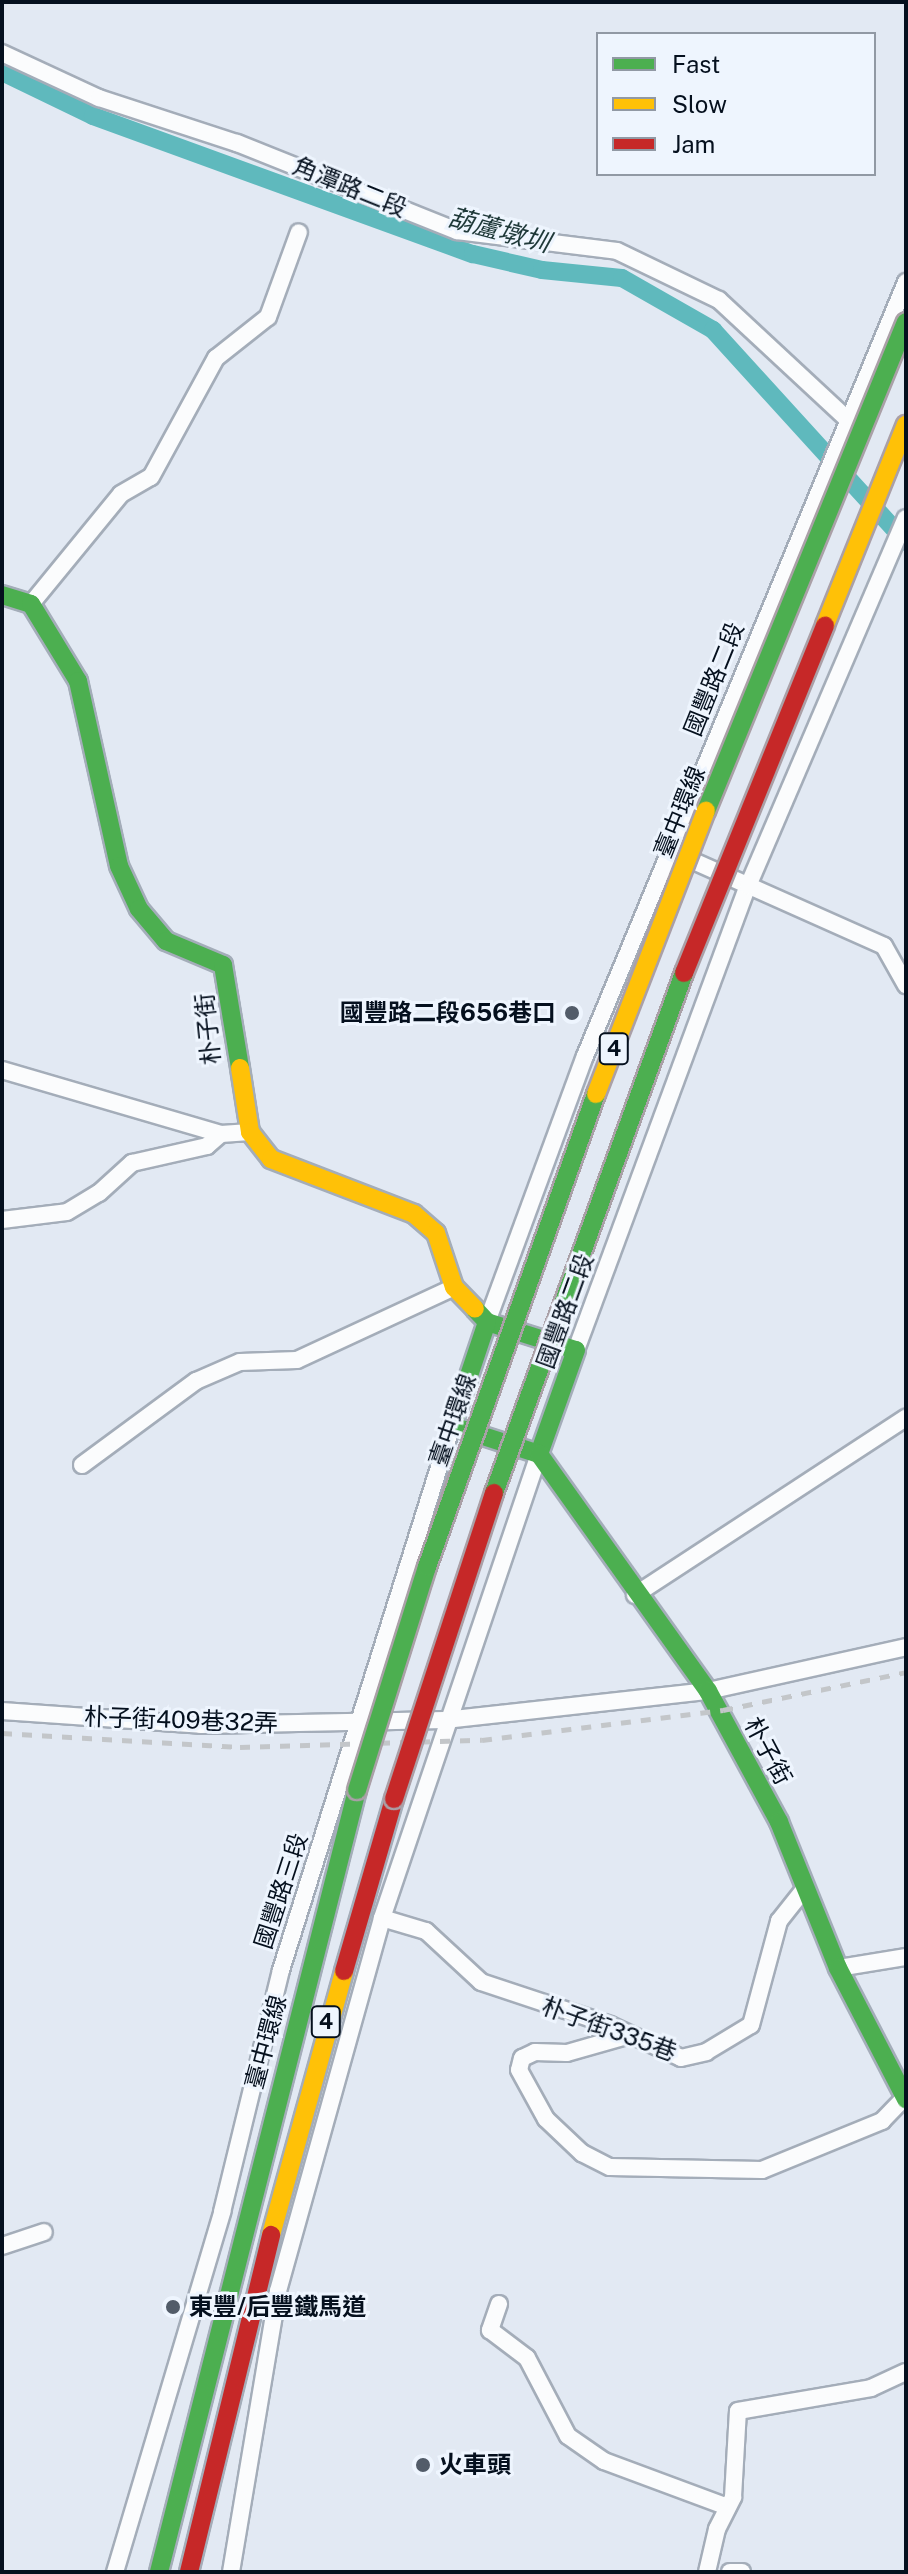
<!DOCTYPE html>
<html>
<head>
<meta charset="utf-8">
<style>
  body { margin:0 }
  #map { position:relative; width:908px; height:2574px; overflow:hidden; background:#e2e9f3; font-family:"Public Sans","Noto Sans TC",sans-serif }
  div>[style] { position:absolute }
  .canal>* { height:18px; margin:-9px; padding:0 9px; transform-origin:9px; border-radius:9px; background:#5fb9bd }
  .roads { filter:drop-shadow(2px 0 #a4adb9) drop-shadow(-2px 0 #a4adb9) drop-shadow(0 2px #a4adb9) drop-shadow(0 -2px #a4adb9) }
  .street>* { height:16px; margin:-8px; padding:0 8px; transform-origin:8px; border-radius:8px; background:#fbfcfd }
  .fast>* { height:18px; margin:-9px; padding:0 9px; transform-origin:9px; border-radius:9px; background:#4caf50 }
  .slow>* { height:18px; margin:-9px; padding:0 9px; transform-origin:9px; border-radius:9px; background:#ffc107 }
  .jam>* { height:18px; margin:-9px; padding:0 9px; transform-origin:9px; border-radius:9px; background:#c62828 }
  .rail>* { height:5px; margin-top:-2.5px; transform-origin:0; background:repeating-linear-gradient(90deg,#c3c6c9 0 10px,transparent 0 20px) }
  .bridges { filter:drop-shadow(2px 0 #aaa0a7) drop-shadow(-2px 0 #aaa0a7) drop-shadow(0 2px #aaa0a7) drop-shadow(0 -2px #aaa0a7) }
  .fast-bridge>* { height:18px; margin:-9px; padding:0 9px; transform-origin:9px; border-radius:9px; background:#4caf50 }
  .slow-bridge>* { height:18px; margin:-9px; padding:0 9px; transform-origin:9px; border-radius:9px; background:#ffc107 }
  .jam-bridge>* { height:18px; margin:-9px; padding:0 9px; transform-origin:9px; border-radius:9px; background:#c62828 }
  .dots>* { width:22px; height:22px; translate:-50% -50%; box-sizing:border-box; border:4px solid #eef5fe; border-radius:50% }
  span { translate:-50% -50%; white-space:nowrap; text-align:center; line-height:1.15; -webkit-text-stroke:6px #eef5fe; paint-order:stroke }
  .shield-label span { padding:2px 6px; background:#eef5fe; border:2px solid; border-radius:6px; -webkit-text-stroke-width:0 }
  .shield-label { font-size:22px; color:#05101e; font-weight:700 }
  .street-label { font-size:24px; color:#05101e }
  .poi-label { font-size:24px; color:#05101e; font-weight:700 }
  .right { translate:-100% -50%; text-align:right }
  .left { translate:0 -50%; text-align:left }
  .water-label { font-size:26px; color:#1f3939; font-style:italic }
  .frame { position:absolute; inset:0; border:4px solid #05101e; pointer-events:none }
  .legend { position:absolute; left:596px; top:32px; width:280px; height:144px; box-sizing:border-box; background:#eef5fe; border:2px solid #9199a4; margin:0; padding:10px 14px; list-style:none; font-size:24px; color:#05101e }
  .legend li { display:flex; align-items:center; gap:16px; height:40px }
  .legend b { width:40px; border:2px solid #9199a4 }
</style>
</head>
<body>
<div id="map">
  <div class="canal">
    <i style="left:2px;top:72px;width:101px;rotate:25.8deg"></i>
    <i style="left:93px;top:116px;width:404px;rotate:20deg"></i>
    <i style="left:473px;top:254px;width:71px;rotate:13.1deg"></i>
    <i style="left:542px;top:270px;width:80px;rotate:5.7deg"></i>
    <i style="left:622px;top:278px;width:105px;rotate:29.7deg"></i>
    <i style="left:713px;top:330px;width:287px;rotate:47.7deg"></i>
  </div>
  <div class="roads">
    <div class="street">
      <i style="left:2px;top:53px;width:107px;rotate:24.9deg"></i>
      <i style="left:99px;top:98px;width:145px;rotate:18.1deg"></i>
      <i style="left:237px;top:143px;width:237px;rotate:21.8deg"></i>
      <i style="left:457px;top:231px;width:161px;rotate:7.1deg"></i>
      <i style="left:617px;top:251px;width:113px;rotate:25.7deg"></i>
      <i style="left:719px;top:300px;width:175px;rotate:42.9deg"></i>
      <i style="left:31px;top:604px;width:142px;rotate:-50.7deg"></i>
      <i style="left:121px;top:494px;width:34px;rotate:-30deg"></i>
      <i style="left:151px;top:477px;width:136px;rotate:-61.4deg"></i>
      <i style="left:216px;top:358px;width:66px;rotate:-38.3deg"></i>
      <i style="left:268px;top:317px;width:90px;rotate:-70deg"></i>
      <i style="left:682px;top:856px;width:221px;rotate:24deg"></i>
      <i style="left:884px;top:946px;width:45px;rotate:60.6deg"></i>
      <i style="left:2px;top:1070px;width:228px;rotate:16.3deg"></i>
      <i style="left:221px;top:1134px;width:29px;rotate:-4deg"></i>
      <i style="left:2px;top:1220px;width:65px;rotate:-7deg"></i>
      <i style="left:67px;top:1212px;width:37px;rotate:-31deg"></i>
      <i style="left:99px;top:1193px;width:45px;rotate:-42.3deg"></i>
      <i style="left:132px;top:1163px;width:77px;rotate:-12.8deg"></i>
      <i style="left:207px;top:1146px;width:18px;rotate:-41deg"></i>
      <i style="left:487px;top:1322px;width:283px;rotate:-69.8deg"></i>
      <i style="left:585px;top:1056px;width:838px;rotate:-67.47deg"></i>
      <i style="left:576px;top:1350px;width:495px;rotate:-69.7deg"></i>
      <i style="left:748px;top:886px;width:400px;rotate:-66.8deg"></i>
      <i style="left:82px;top:1465px;width:142px;rotate:-36.4deg"></i>
      <i style="left:196px;top:1381px;width:48px;rotate:-23.4deg"></i>
      <i style="left:240px;top:1362px;width:57px;rotate:-2deg"></i>
      <i style="left:297px;top:1360px;width:173px;rotate:-24.9deg"></i>
      <i style="left:635px;top:1595px;width:324px;rotate:-33.2deg"></i>
      <i style="left:2px;top:1711px;width:199px;rotate:4deg"></i>
      <i style="left:201px;top:1725px;width:244px;rotate:-1.2deg"></i>
      <i style="left:445px;top:1720px;width:265px;rotate:-6.3deg"></i>
      <i style="left:708px;top:1691px;width:203px;rotate:-12.5deg"></i>
      <i style="left:382px;top:1918px;width:46px;rotate:16.5deg"></i>
      <i style="left:426px;top:1931px;width:75px;rotate:42.8deg"></i>
      <i style="left:481px;top:1982px;width:136px;rotate:18.4deg"></i>
      <i style="left:610px;top:2025px;width:78px;rotate:24.9deg"></i>
      <i style="left:681px;top:2058px;width:26px;rotate:-13deg"></i>
      <i style="left:706px;top:2052px;width:52px;rotate:-31deg"></i>
      <i style="left:751px;top:2025px;width:108px;rotate:-74.9deg"></i>
      <i style="left:779px;top:1921px;width:43px;rotate:-51.5deg"></i>
      <i style="left:838px;top:1968px;width:69px;rotate:-9.2deg"></i>
      <i style="left:630px;top:2035px;width:66px;rotate:164.1deg"></i>
      <i style="left:567px;top:2053px;width:32px;rotate:-178deg"></i>
      <i style="left:535px;top:2052px;width:14px;rotate:155deg"></i>
      <i style="left:522px;top:2058px;width:12px;rotate:104deg"></i>
      <i style="left:519px;top:2070px;width:56px;rotate:61.1deg"></i>
      <i style="left:546px;top:2119px;width:50px;rotate:43.4deg"></i>
      <i style="left:582px;top:2153px;width:31px;rotate:27deg"></i>
      <i style="left:610px;top:2167px;width:152px;rotate:1.1deg"></i>
      <i style="left:762px;top:2170px;width:130px;rotate:-22.2deg"></i>
      <i style="left:882px;top:2121px;width:33px;rotate:-46deg"></i>
      <i style="left:2px;top:2246px;width:44px;rotate:-18.4deg"></i>
      <i style="left:499px;top:2304px;width:28px;rotate:109deg"></i>
      <i style="left:490px;top:2330px;width:46px;rotate:37.1deg"></i>
      <i style="left:527px;top:2358px;width:88px;rotate:62.3deg"></i>
      <i style="left:568px;top:2436px;width:44px;rotate:34.8deg"></i>
      <i style="left:604px;top:2461px;width:132px;rotate:20.4deg"></i>
      <i style="left:115px;top:2572px;width:376px;rotate:-73.4deg"></i>
      <i style="left:222px;top:2212px;width:249px;rotate:-76.3deg"></i>
      <i style="left:281px;top:1970px;width:570px;rotate:-72.55deg"></i>
      <i style="left:231px;top:2572px;width:285px;rotate:-80.5deg"></i>
      <i style="left:278px;top:2291px;width:387px;rotate:-74.4deg"></i>
      <i style="left:382px;top:1918px;width:490px;rotate:-71.3deg"></i>
      <i style="left:707px;top:2572px;width:44px;rotate:-76.9deg"></i>
      <i style="left:717px;top:2529px;width:36px;rotate:-63deg"></i>
      <i style="left:733px;top:2497px;width:86px;rotate:-86.7deg"></i>
      <i style="left:738px;top:2411px;width:135px;rotate:-9.8deg"></i>
      <i style="left:871px;top:2388px;width:38px;rotate:-25deg"></i>
      <i style="left:730px;top:2572px;width:12px"></i>
    </div>
    <div class="fast">
      <i style="left:2px;top:595px;width:30px;rotate:17deg"></i>
      <i style="left:31px;top:604px;width:90px;rotate:58.6deg"></i>
      <i style="left:78px;top:681px;width:189px;rotate:77.5deg"></i>
      <i style="left:119px;top:866px;width:47px;rotate:65.1deg"></i>
      <i style="left:139px;top:909px;width:42px;rotate:49.8deg"></i>
      <i style="left:166px;top:941px;width:62px;rotate:22.8deg"></i>
      <i style="left:223px;top:965px;width:104px;rotate:80.6deg"></i>
      <i style="left:475px;top:1309px;width:18px;rotate:47deg"></i>
      <i style="left:487px;top:1322px;width:93px;rotate:17.5deg"></i>
      <i style="left:576px;top:1350px;width:110px;rotate:109.6deg"></i>
      <i style="left:487px;top:1322px;width:110px;rotate:108.6deg"></i>
      <i style="left:452px;top:1426px;width:91px;rotate:17.8deg"></i>
      <i style="left:539px;top:1454px;width:291px;rotate:54.5deg"></i>
      <i style="left:708px;top:1691px;width:149px;rotate:61.5deg"></i>
      <i style="left:779px;top:1822px;width:157px;rotate:68deg"></i>
      <i style="left:838px;top:1968px;width:148px;rotate:62.6deg"></i>
      <i style="left:159px;top:2572px;width:807px;rotate:-75.79deg"></i>
    </div>
    <div class="slow">
      <i style="left:240px;top:1068px;width:65px;rotate:81.1deg"></i>
      <i style="left:250px;top:1132px;width:34px;rotate:52deg"></i>
      <i style="left:271px;top:1159px;width:153px;rotate:21deg"></i>
      <i style="left:414px;top:1214px;width:29px;rotate:41deg"></i>
      <i style="left:436px;top:1233px;width:57px;rotate:71.6deg"></i>
      <i style="left:454px;top:1287px;width:30px;rotate:46deg"></i>
      <i style="left:271px;top:2235px;width:274px;rotate:-74.5deg"></i>
    </div>
    <div class="jam">
      <i style="left:344px;top:1971px;width:179px;rotate:-73.8deg"></i>
      <i style="left:189px;top:2572px;width:347px;rotate:-76.3deg"></i>
    </div>
  </div>
  <div class="rail">
    <i style="left:2px;top:1733px;width:238px;rotate:3.4deg"></i>
    <i style="left:240px;top:1747px;width:242px;rotate:-1.7deg"></i>
    <i style="left:482px;top:1740px;width:243px;rotate:-7.1deg"></i>
    <i style="left:723px;top:1710px;width:187px;rotate:-11.7deg"></i>
  </div>
  <div class="bridges">
    <div class="fast-bridge">
      <i style="left:706px;top:811px;width:528px;rotate:-67.76deg"></i>
      <i style="left:494px;top:1493px;width:554px;rotate:-69.93deg"></i>
      <i style="left:357px;top:1790px;width:234px;rotate:-72.6deg"></i>
      <i style="left:427px;top:1567px;width:502px;rotate:-70.34deg"></i>
    </div>
    <div class="slow-bridge">
      <i style="left:825px;top:625px;width:216px;rotate:-68deg"></i>
      <i style="left:596px;top:1094px;width:304px;rotate:-68.8deg"></i>
    </div>
    <div class="jam-bridge">
      <i style="left:684px;top:973px;width:375px;rotate:-67.9deg"></i>
      <i style="left:394px;top:1799px;width:322px;rotate:-71.9deg"></i>
    </div>
  </div>
  <div class="dots">
    <i style="left:572px;top:1013px;background:#525c69"></i>
    <i style="left:173px;top:2307px;background:#525c69"></i>
    <i style="left:423px;top:2465px;background:#525c69"></i>
  </div>
  <div class="shield-label">
    <span style="left:614px;top:1049px">4</span>
    <span style="left:326px;top:2022px">4</span>
  </div>
  <div class="street-label">
    <span style="left:350px;top:187px;rotate:22deg">角潭路二段</span>
    <span style="left:714px;top:679px;rotate:-68deg">國豐路二段</span>
    <span style="left:680px;top:812px;rotate:-68deg">臺中環線</span>
    <span style="left:208px;top:1029px;rotate:-96deg">朴子街</span>
    <span style="left:565px;top:1311px;rotate:-70deg">國豐路二段</span>
    <span style="left:453px;top:1420px;rotate:-71deg">臺中環線</span>
    <span style="left:181px;top:1720px;rotate:2deg">朴子街409巷32弄</span>
    <span style="left:768px;top:1751px;rotate:62deg">朴子街</span>
    <span style="left:281px;top:1891px;rotate:-72deg">國豐路三段</span>
    <span style="left:609px;top:2029px;rotate:20deg">朴子街335巷</span>
    <span style="left:266px;top:2042px;rotate:-75deg">臺中環線</span>
  </div>
  <div class="poi-label">
    <span class="right" style="left:556px;top:1013px">國豐路二段656巷口</span>
    <span class="left" style="left:189px;top:2307px">東豐/后豐鐵馬道</span>
    <span class="left" style="left:439px;top:2465px">火車頭</span>
  </div>
  <div class="water-label">
    <span style="left:499px;top:230px;rotate:15deg">葫蘆墩圳</span>
  </div>
  <div class="frame"></div>
  <ul class="legend">
  <li><b style="height:10px;background:#4caf50"></b>Fast</li>
  <li><b style="height:10px;background:#ffc107"></b>Slow</li>
  <li><b style="height:10px;background:#c62828"></b>Jam</li>
  </ul>
</div>
</body>
</html>
